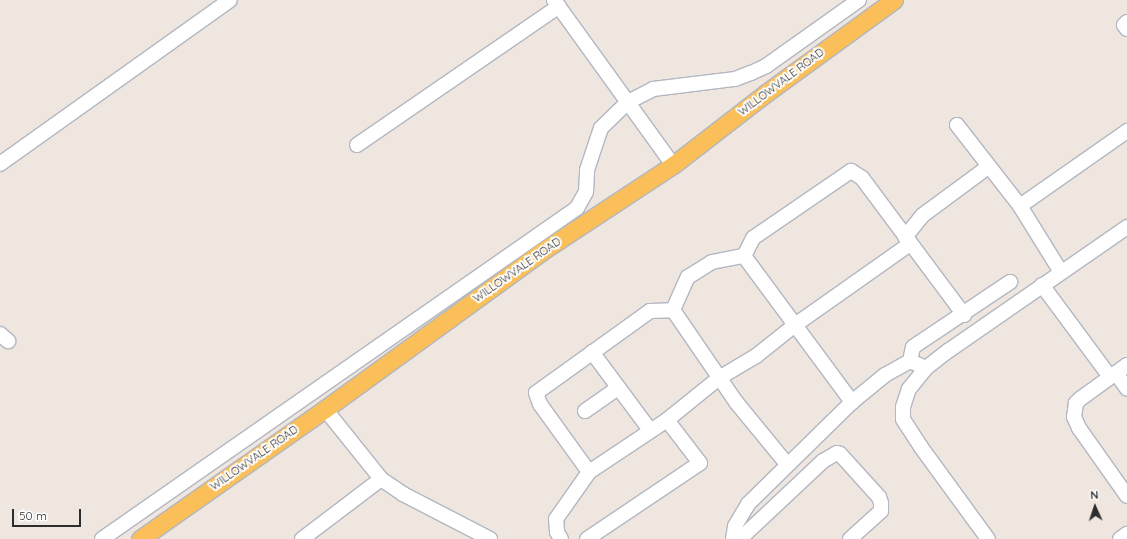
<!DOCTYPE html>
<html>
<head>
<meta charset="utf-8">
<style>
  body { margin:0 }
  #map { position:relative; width:1127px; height:539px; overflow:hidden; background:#efe6df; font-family:Quicksand,sans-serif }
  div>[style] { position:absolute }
  .roads { filter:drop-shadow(1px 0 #b3b7c1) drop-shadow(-1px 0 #b3b7c1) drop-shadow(0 1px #b3b7c1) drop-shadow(0 -1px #b3b7c1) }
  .minor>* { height:14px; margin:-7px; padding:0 7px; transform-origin:7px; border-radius:7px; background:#fff }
  .major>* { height:17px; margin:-8.5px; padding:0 8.5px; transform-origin:8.5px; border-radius:8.5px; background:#fabf59 }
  span { translate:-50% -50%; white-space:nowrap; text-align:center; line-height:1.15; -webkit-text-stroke:4px #fff; paint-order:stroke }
  .street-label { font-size:11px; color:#2d2d2d }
  .north { position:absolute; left:1075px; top:487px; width:40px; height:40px; -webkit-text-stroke:3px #fff; paint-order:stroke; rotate:357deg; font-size:11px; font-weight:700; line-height:16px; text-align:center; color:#2d2d2d }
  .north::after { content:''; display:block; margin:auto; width:14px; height:18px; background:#2d2d2d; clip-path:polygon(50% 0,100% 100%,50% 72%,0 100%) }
  .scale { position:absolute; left:12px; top:509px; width:69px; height:18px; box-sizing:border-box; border:2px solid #2d2d2d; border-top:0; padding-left:5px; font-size:12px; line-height:14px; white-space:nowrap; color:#2d2d2d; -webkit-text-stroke:3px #fff; paint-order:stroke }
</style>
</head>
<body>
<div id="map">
  <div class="roads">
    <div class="minor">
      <i style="left:554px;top:0;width:203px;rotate:54.2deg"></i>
      <i style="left:1127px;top:22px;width:4px;rotate:135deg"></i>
      <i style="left:1124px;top:25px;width:5px;rotate:53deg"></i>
      <i style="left:957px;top:125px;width:103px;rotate:52.1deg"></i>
      <i style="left:1020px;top:206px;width:78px;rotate:58.2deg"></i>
      <i style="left:357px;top:145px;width:245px;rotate:-34.5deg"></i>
      <i style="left:0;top:164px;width:282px;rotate:-35.5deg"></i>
      <i style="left:1020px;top:206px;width:131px;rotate:-35deg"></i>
      <i style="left:905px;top:237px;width:28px;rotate:-51deg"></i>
      <i style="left:923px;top:215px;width:81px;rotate:-36.4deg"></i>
      <i style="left:744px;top:256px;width:182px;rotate:53.5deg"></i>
      <i style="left:1042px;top:285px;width:114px;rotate:53.5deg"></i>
      <i style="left:673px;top:310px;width:36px;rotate:-66deg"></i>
      <i style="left:688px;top:277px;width:28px;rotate:-32deg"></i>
      <i style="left:712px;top:262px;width:33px;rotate:-11deg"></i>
      <i style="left:744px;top:256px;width:20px;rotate:-63deg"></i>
      <i style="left:753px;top:238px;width:119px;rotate:-34.4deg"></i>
      <i style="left:851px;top:171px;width:13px;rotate:32deg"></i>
      <i style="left:862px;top:178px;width:171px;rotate:53.3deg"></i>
      <i style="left:0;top:334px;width:11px;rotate:41deg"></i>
      <i style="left:592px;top:352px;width:97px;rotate:53.4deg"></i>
      <i style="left:910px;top:361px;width:14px;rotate:-78deg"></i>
      <i style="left:913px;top:347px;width:117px;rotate:-33.8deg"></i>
      <i style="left:1127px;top:365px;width:58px;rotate:144.1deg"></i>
      <i style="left:1080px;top:399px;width:6px;rotate:135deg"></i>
      <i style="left:1076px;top:403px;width:14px;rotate:98deg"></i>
      <i style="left:1074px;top:417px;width:12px;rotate:66deg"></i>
      <i style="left:1079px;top:428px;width:83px;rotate:54.8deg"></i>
      <i style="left:1116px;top:373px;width:19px;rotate:55deg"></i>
      <i style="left:325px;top:409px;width:90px;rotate:51.3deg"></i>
      <i style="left:381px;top:479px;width:27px;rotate:34deg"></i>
      <i style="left:403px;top:494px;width:98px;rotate:27.3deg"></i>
      <i style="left:585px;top:411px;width:40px;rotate:-34.9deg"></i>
      <i style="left:589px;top:472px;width:84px;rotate:-125.8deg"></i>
      <i style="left:540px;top:404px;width:12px;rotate:-110deg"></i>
      <i style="left:536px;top:393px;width:140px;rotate:-35.7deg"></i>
      <i style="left:650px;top:311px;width:23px;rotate:-2deg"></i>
      <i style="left:673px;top:310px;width:112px;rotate:55.6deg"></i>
      <i style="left:736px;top:402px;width:80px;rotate:50.6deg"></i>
      <i style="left:102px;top:539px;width:579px;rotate:-34.87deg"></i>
      <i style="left:577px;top:208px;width:18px;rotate:-61deg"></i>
      <i style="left:586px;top:192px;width:22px;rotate:-87deg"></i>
      <i style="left:587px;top:170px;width:44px;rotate:-71.6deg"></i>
      <i style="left:601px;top:128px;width:37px;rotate:-44deg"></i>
      <i style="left:628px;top:102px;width:28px;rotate:-27deg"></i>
      <i style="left:653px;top:89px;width:83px;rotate:-7deg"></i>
      <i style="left:735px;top:79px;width:17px;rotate:-21deg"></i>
      <i style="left:751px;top:73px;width:17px;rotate:-25deg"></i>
      <i style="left:766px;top:66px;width:114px;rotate:-35.4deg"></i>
      <i style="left:302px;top:539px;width:99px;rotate:-37.2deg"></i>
      <i style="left:561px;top:539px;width:8px;rotate:-120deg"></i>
      <i style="left:557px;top:532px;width:13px;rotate:-94deg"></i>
      <i style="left:556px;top:519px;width:57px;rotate:-54.9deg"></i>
      <i style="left:589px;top:472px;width:94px;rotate:-33.7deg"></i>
      <i style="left:667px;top:420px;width:67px;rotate:-38.9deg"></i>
      <i style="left:719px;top:378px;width:43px;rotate:-30.7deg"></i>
      <i style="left:756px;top:356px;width:50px;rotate:-38.5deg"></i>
      <i style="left:795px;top:325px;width:141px;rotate:-35.2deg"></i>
      <i style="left:587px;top:539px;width:136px;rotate:-33.9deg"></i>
      <i style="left:700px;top:463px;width:54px;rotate:-127.5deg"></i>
      <i style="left:733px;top:539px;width:13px;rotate:-81deg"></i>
      <i style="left:735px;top:526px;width:26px;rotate:-59deg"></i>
      <i style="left:748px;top:504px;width:146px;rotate:-44.4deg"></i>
      <i style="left:852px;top:402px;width:43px;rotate:-39.3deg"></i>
      <i style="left:885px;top:375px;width:29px;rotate:-29deg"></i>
      <i style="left:910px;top:361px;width:17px;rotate:24deg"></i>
      <i style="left:740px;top:539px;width:114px;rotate:-43.2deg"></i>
      <i style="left:823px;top:461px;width:16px;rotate:-30deg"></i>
      <i style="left:837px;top:453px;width:3px;rotate:18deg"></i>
      <i style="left:840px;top:454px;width:58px;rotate:47.8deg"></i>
      <i style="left:879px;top:497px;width:6px;rotate:72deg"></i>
      <i style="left:881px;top:503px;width:8px;rotate:90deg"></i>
      <i style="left:881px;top:511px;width:42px;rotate:137.9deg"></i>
      <i style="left:988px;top:539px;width:114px;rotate:-126.1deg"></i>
      <i style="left:921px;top:447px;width:33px;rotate:-123deg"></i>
      <i style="left:903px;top:419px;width:12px;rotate:-90deg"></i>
      <i style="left:903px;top:407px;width:19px;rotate:-72deg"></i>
      <i style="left:909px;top:389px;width:27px;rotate:-51deg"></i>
      <i style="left:926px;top:368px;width:28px;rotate:-38deg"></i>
      <i style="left:948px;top:351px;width:218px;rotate:-34.7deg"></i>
      <i style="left:1120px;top:539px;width:9px;rotate:-36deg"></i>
    </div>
    <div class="major">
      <i style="left:140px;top:539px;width:226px;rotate:-35.1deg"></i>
      <i style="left:325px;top:409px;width:267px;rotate:-36deg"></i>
      <i style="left:541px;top:252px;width:158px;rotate:-33.4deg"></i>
      <i style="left:673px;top:165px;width:118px;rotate:-37.7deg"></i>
      <i style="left:766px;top:93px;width:158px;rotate:-36deg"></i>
    </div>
  </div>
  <div class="street-label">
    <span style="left:781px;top:82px;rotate:-37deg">WILLOWVALE ROAD</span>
    <span style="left:517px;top:270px;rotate:-35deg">WILLOWVALE ROAD</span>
    <span style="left:254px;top:458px;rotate:-35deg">WILLOWVALE ROAD</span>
  </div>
  <div class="north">N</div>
  <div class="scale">50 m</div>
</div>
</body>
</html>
